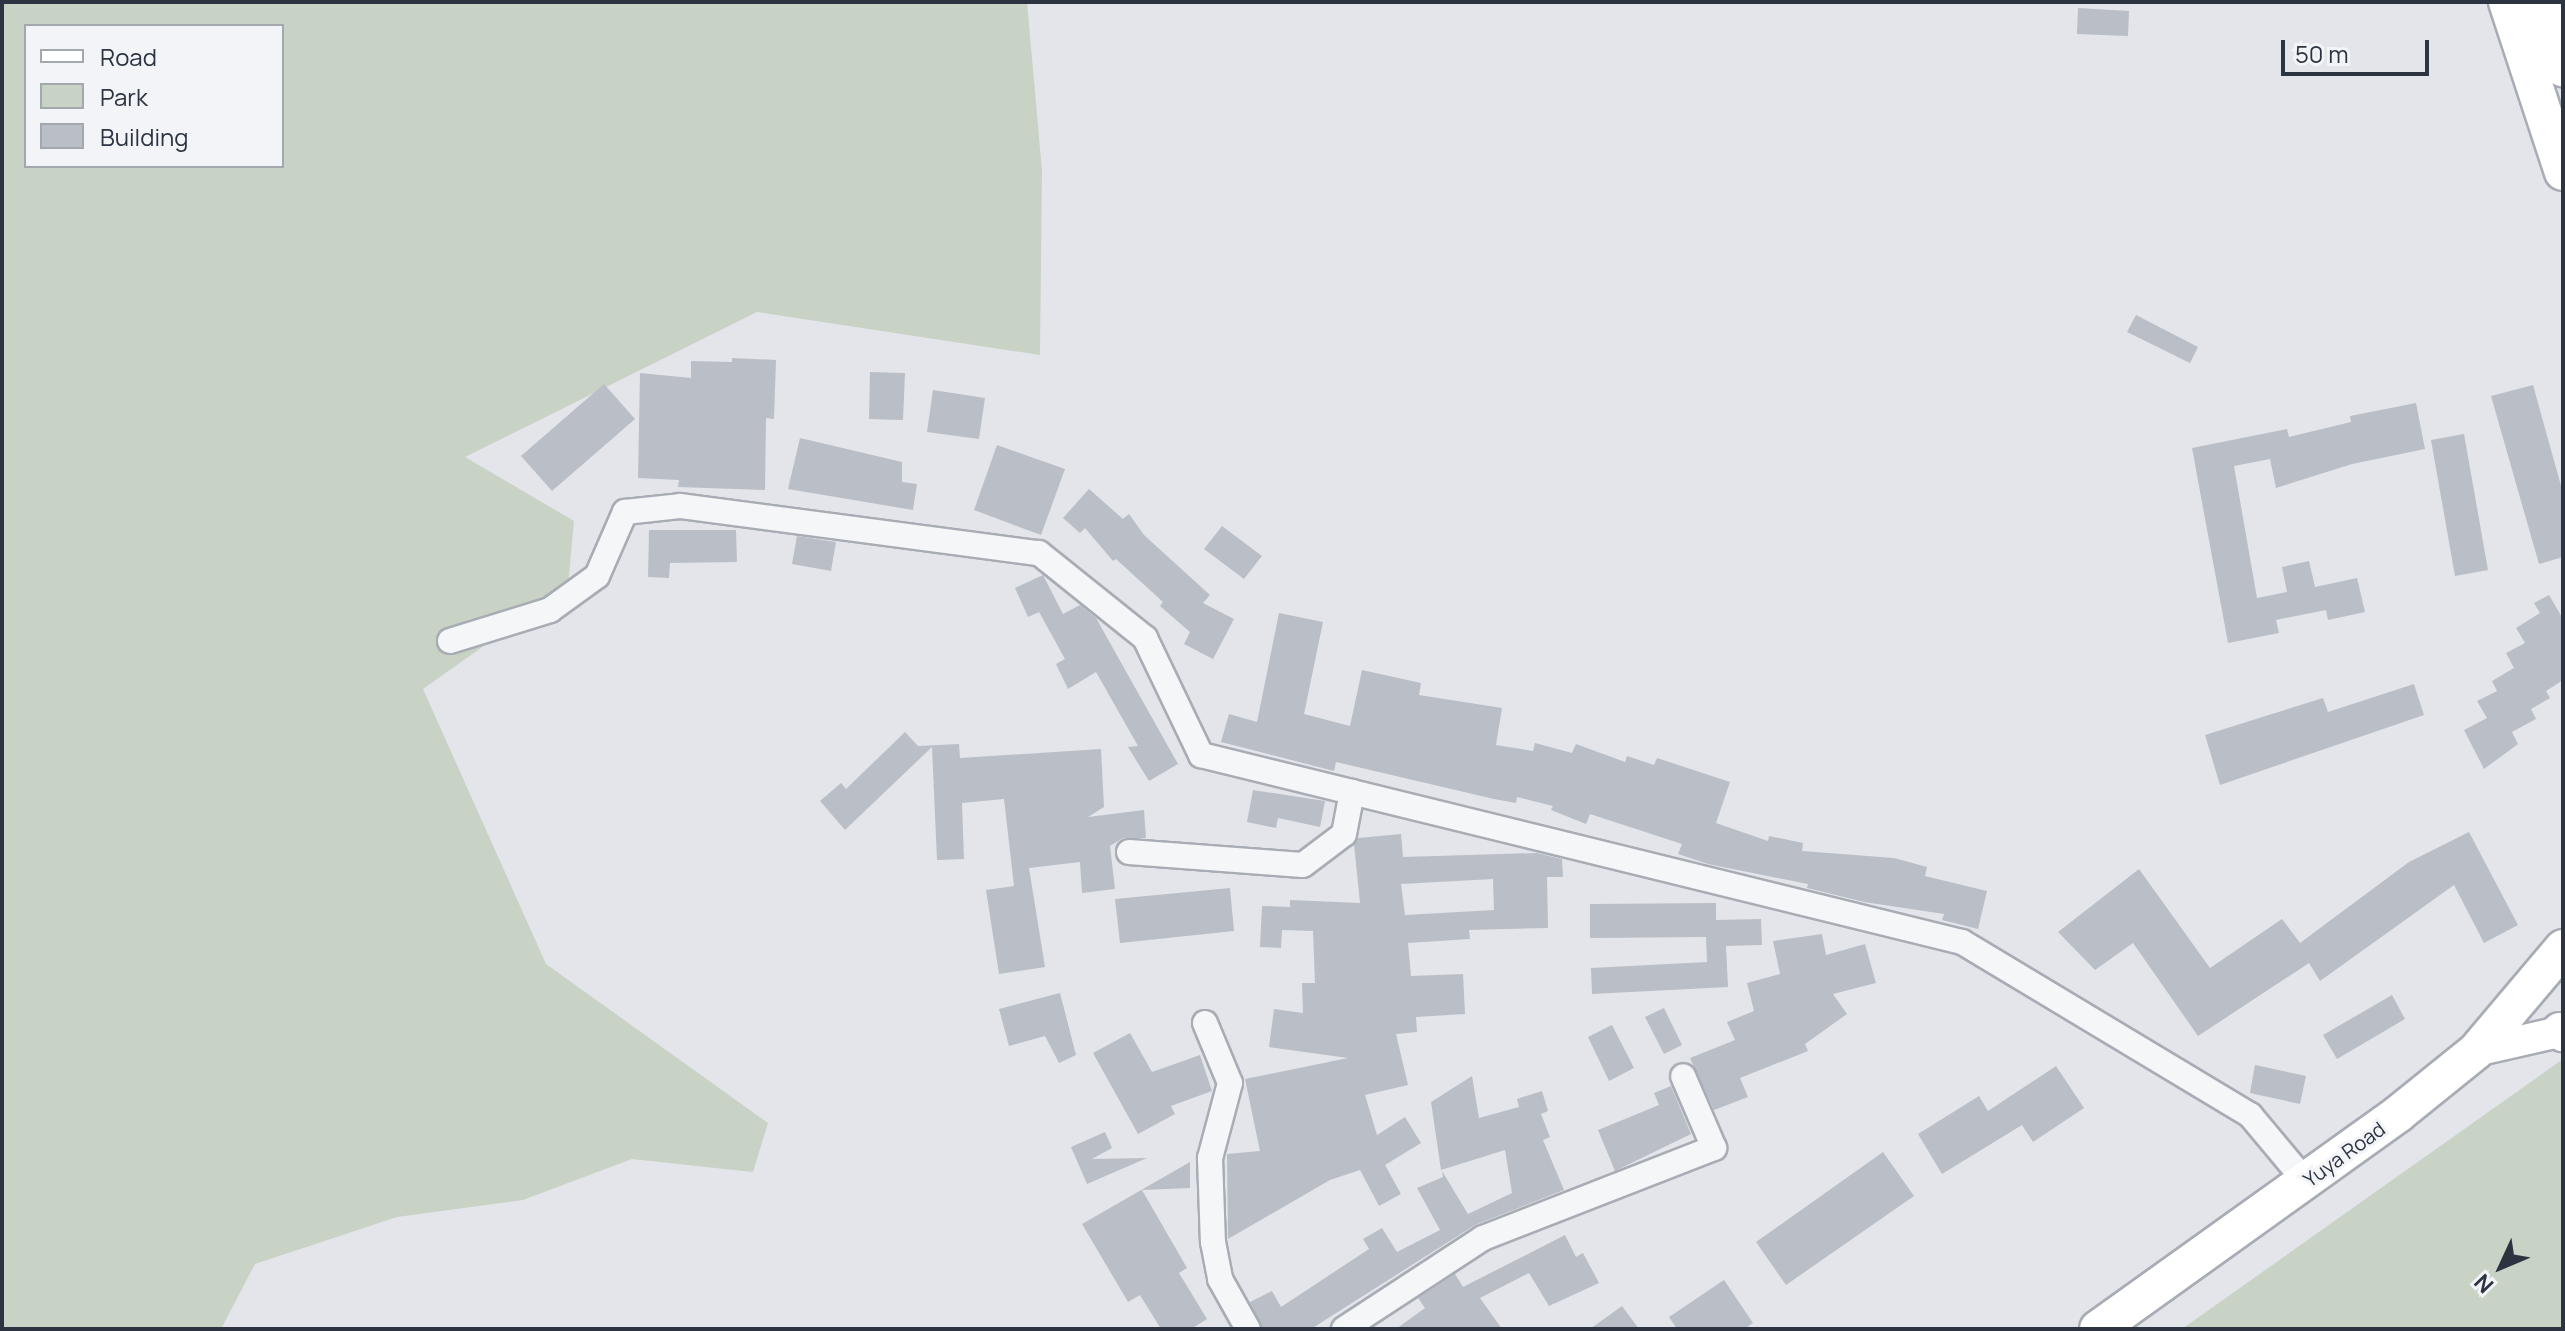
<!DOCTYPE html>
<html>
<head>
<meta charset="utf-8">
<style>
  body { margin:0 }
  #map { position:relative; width:2565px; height:1331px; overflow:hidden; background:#e3e5ea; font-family:Manrope,sans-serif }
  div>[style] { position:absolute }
  .green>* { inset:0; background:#c8d3c5 }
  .building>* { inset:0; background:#babec6 }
  .roads { filter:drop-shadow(2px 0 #a8acb4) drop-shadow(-2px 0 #a8acb4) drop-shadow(0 2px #a8acb4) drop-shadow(0 -2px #a8acb4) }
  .minor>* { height:24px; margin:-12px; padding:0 12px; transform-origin:12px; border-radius:12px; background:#f5f6f8 }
  .major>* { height:30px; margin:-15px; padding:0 15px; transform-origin:15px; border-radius:15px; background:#fff }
  .highway>* { height:36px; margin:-18px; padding:0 18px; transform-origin:18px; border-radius:18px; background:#fff }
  span { translate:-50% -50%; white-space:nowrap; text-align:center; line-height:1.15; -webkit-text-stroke:6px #f2f4f7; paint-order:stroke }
  .street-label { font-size:20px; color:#2c3341 }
  .frame { position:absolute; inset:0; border:4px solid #2c3341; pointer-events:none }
  .legend { position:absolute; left:24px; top:24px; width:260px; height:144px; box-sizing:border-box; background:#f2f4f7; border:2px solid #a3a7ae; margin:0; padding:10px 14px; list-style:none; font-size:24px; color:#2c3341 }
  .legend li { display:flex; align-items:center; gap:16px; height:40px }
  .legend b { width:40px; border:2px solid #a3a7ae }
  .north { position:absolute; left:2461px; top:1227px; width:80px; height:80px; -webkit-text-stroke:6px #f2f4f7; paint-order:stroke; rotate:226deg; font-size:22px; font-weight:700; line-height:32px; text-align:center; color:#2c3341 }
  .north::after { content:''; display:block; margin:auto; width:28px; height:36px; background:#2c3341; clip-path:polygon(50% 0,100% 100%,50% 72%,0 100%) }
  .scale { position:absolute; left:2281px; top:40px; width:148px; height:36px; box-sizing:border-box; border:4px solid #2c3341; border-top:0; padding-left:10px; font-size:24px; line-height:28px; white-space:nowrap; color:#2c3341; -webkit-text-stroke:6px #f2f4f7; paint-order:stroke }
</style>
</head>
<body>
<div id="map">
  <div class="green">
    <i style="clip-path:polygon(evenodd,2px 2px,1027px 2px,1042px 171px,1040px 355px,757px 312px,465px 457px,574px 521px,568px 586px,423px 689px,546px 964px,768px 1123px,753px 1172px,632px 1159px,523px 1200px,397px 1217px,255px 1264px,221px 1329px,2px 1329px,2px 2px,26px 26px,282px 26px,282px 166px,26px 166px,26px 26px)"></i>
    <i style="clip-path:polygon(2563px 1059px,2563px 1329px,2182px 1329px)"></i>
  </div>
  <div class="building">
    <i style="clip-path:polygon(2078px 8px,2129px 11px,2128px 36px,2077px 34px)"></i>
    <i style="clip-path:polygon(2136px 315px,2198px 347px,2190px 363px,2127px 332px)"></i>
    <i style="clip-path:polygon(732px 358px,776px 360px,774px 419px,766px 418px,765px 490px,678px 487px,679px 480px,638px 478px,640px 373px,691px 378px,691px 361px,732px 362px)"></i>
    <i style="clip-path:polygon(870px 372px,905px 373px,903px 420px,869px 419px)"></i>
    <i style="clip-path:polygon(604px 384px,635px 419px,552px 491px,521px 456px)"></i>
    <i style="clip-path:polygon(2533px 385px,2563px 493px,2563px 557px,2539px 564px,2491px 396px)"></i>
    <i style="clip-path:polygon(933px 390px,985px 398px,979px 439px,927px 432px)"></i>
    <i style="clip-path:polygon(2416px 403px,2425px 449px,2352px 464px,2276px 488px,2270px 459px,2234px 466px,2257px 598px,2287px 592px,2282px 567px,2309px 561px,2315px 587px,2357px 578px,2365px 612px,2328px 620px,2326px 610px,2276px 620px,2279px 633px,2228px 643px,2192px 448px,2287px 429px,2289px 437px,2351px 422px,2350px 416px)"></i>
    <i style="clip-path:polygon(2464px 434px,2488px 570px,2455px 576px,2431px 440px)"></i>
    <i style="clip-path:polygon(800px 438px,902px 462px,902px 482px,917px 484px,913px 510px,788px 489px)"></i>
    <i style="clip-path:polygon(997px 445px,1065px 469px,1041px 535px,974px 510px)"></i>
    <i style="clip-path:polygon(1089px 489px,1123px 519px,1129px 514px,1144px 535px,1210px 595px,1203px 603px,1234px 619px,1213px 659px,1184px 644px,1190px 632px,1160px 606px,1163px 602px,1116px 559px,1113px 561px,1085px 528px,1080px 533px,1063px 518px)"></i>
    <i style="clip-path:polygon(1222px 526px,1262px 556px,1244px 579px,1204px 549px)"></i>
    <i style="clip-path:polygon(649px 530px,736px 530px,737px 562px,670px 563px,669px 578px,648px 577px)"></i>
    <i style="clip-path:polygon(797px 536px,836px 542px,831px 571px,792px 564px)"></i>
    <i style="clip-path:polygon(1043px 575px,1063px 614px,1080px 605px,1096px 618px,1178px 764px,1149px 781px,1128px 747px,1138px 746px,1096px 672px,1068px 689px,1056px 664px,1065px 659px,1039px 612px,1028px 617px,1015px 588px)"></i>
    <i style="clip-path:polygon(2549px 595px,2563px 619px,2563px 680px,2546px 691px,2550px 698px,2531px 709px,2536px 719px,2512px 732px,2518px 744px,2484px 769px,2464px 730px,2487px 718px,2477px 701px,2497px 691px,2492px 681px,2514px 668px,2506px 653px,2525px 643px,2516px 628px,2540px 613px,2534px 603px)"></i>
    <i style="clip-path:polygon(1279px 613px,1323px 622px,1304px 714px,1350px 726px,1362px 670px,1421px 683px,1419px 695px,1502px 708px,1496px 745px,1533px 751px,1535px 743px,1572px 753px,1576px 744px,1625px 762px,1627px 756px,1654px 765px,1657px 758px,1730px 782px,1716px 823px,1768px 841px,1769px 836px,1803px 843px,1802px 851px,1894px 858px,1927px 867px,1925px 876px,1987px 891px,1978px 929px,1942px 920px,1944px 914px,1864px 902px,1807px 888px,1808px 884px,1708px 864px,1678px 854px,1682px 844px,1590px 814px,1586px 824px,1551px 810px,1553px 806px,1517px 797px,1516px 803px,1494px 799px,1336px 762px,1334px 771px,1221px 742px,1229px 714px,1257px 722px)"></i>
    <i style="clip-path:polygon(2414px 684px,2424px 715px,2220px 785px,2205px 735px,2323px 698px,2328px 712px)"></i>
    <i style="clip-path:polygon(905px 732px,918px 746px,959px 744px,960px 758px,1101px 749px,1104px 807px,1088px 817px,1144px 810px,1146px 838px,1123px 838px,1110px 846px,1115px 889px,1082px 893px,1080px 862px,1029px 868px,1045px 967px,999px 974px,986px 890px,1014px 886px,1004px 799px,962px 803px,964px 859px,937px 860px,932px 747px,845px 830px,820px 801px,841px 783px,846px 789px)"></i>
    <i style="clip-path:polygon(1253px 790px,1325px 801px,1320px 827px,1278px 818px,1276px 828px,1247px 822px)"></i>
    <i style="clip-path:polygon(2469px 832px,2518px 925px,2484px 943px,2454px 885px,2320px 981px,2309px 963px,2198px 1036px,2133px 943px,2095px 970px,2058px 932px,2139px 869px,2210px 968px,2282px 919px,2300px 943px,2409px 862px)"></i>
    <i style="clip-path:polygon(evenodd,1401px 834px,1403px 857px,1537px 853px,1562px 859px,1563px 877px,1547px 877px,1548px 928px,1469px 930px,1470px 939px,1408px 943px,1411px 976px,1463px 974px,1465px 1014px,1416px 1017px,1417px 1032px,1396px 1034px,1408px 1085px,1365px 1095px,1377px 1135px,1405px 1117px,1421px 1143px,1385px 1165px,1401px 1194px,1379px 1206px,1360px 1170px,1330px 1180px,1228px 1239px,1227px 1154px,1260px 1151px,1245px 1079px,1348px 1058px,1269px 1047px,1274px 1009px,1303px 1013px,1302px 983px,1315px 983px,1313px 931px,1282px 930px,1281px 948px,1260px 947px,1262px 906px,1290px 907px,1290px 900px,1360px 903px,1354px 844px,1358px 838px,1401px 834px,1493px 879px,1494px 910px,1405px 915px,1401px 884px,1493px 879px)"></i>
    <i style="clip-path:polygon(1230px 888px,1234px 931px,1120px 943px,1115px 899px)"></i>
    <i style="clip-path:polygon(1716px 903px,1716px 920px,1761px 919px,1762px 945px,1726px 946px,1728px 987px,1592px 994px,1591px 968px,1707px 962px,1706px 937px,1590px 938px,1590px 904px)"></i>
    <i style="clip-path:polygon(1822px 934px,1826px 955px,1865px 944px,1876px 983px,1833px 994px,1847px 1014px,1805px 1044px,1808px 1051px,1740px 1078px,1748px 1097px,1714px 1110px,1690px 1058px,1735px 1040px,1727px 1022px,1754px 1011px,1747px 983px,1780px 974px,1773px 941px)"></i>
    <i style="clip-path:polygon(1060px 993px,1076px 1055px,1059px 1063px,1045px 1036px,1009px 1046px,999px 1009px)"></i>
    <i style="clip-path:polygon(2392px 995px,2405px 1019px,2337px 1059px,2323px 1035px)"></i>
    <i style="clip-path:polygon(1664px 1008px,1682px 1045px,1664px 1054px,1645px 1017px)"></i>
    <i style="clip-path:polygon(1612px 1025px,1634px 1068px,1609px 1081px,1588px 1037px)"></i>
    <i style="clip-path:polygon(1130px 1033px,1152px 1072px,1200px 1055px,1212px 1091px,1171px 1106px,1175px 1114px,1138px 1134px,1093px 1053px)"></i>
    <i style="clip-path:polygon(2255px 1065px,2306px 1076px,2300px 1104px,2250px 1093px)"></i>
    <i style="clip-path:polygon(2056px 1066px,2084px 1108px,2033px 1142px,2022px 1125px,1942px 1174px,1918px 1134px,1979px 1096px,1988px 1111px)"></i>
    <i style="clip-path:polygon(1472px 1076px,1479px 1118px,1519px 1107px,1517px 1099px,1542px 1091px,1548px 1111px,1541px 1114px,1550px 1137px,1543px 1140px,1564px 1190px,1475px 1225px,1311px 1329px,1263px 1329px,1250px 1302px,1272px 1291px,1281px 1307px,1369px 1249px,1363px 1239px,1382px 1228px,1397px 1252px,1440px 1230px,1417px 1188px,1443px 1177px,1442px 1171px,1468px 1214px,1512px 1193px,1505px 1150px,1441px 1170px,1431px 1102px)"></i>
    <i style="clip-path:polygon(1671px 1086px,1691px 1134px,1615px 1171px,1598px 1130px,1659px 1105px,1654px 1093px)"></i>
    <i style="clip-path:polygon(1105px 1132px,1112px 1148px,1092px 1159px,1147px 1158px,1087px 1184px,1071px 1147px)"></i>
    <i style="clip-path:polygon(1883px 1152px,1914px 1196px,1786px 1285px,1756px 1242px)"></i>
    <i style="clip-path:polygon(1190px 1162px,1190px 1188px,1142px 1190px,1187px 1268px,1179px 1273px,1207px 1319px,1191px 1329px,1161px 1329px,1140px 1295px,1128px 1302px,1082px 1224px)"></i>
    <i style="clip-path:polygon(1565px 1235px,1576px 1257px,1583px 1253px,1599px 1283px,1549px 1306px,1529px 1273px,1480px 1298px,1502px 1329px,1396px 1329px,1425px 1308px,1418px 1298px,1455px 1274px,1463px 1287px)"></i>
    <i style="clip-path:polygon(1724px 1280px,1753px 1323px,1744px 1329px,1677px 1329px,1669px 1317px)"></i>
    <i style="clip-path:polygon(1622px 1306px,1639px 1329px,1590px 1329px)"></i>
  </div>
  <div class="roads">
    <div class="minor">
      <i style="left:450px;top:641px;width:105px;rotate:-17.2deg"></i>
      <i style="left:550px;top:610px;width:58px;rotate:-35.9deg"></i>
      <i style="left:597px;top:576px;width:70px;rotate:-66.4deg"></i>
      <i style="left:625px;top:512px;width:55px;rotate:-6.2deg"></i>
      <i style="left:680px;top:506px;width:362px;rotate:7.5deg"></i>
      <i style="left:1039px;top:553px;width:136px;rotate:38.7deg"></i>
      <i style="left:1145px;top:638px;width:130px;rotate:64.4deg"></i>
      <i style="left:1201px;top:755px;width:784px;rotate:13.81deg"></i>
      <i style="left:1962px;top:942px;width:336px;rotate:31deg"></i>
      <i style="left:2250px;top:1115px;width:87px;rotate:50.1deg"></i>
      <i style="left:1129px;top:852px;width:174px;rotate:4.3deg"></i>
      <i style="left:1303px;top:865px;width:51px;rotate:-37.1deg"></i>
      <i style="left:1344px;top:834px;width:43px;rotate:-79.2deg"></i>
      <i style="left:1205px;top:1023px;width:65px;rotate:67.4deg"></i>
      <i style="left:1230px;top:1083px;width:78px;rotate:104.9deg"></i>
      <i style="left:1210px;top:1158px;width:84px;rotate:88deg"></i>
      <i style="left:1213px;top:1242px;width:38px;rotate:79deg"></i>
      <i style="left:1220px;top:1279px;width:57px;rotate:60.8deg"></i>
      <i style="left:1344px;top:1329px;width:166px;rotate:-33.2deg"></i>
      <i style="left:1483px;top:1238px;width:248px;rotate:-21.3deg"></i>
      <i style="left:1714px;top:1148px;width:78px;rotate:-113.3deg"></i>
    </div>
    <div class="major">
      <i style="left:2476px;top:1051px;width:89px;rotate:-12.9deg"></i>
    </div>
    <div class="highway">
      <i style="left:2507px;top:2px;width:179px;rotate:71.8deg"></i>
      <i style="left:2541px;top:2px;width:70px;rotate:71.6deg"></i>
      <i style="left:2560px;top:1031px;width:4px;rotate:34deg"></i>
      <i style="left:2098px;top:1329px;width:369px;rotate:-35.6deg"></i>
      <i style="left:2398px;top:1114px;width:100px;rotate:-38.9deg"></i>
      <i style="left:2476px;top:1051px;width:135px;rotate:-49.8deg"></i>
    </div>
  </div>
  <div class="street-label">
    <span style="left:2344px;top:1154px;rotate:-36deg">Yuya Road</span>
  </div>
  <div class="frame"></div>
  <ul class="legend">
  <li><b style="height:10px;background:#fff"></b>Road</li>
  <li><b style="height:22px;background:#c8d3c5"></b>Park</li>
  <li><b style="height:22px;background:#babec6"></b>Building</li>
  </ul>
  <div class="north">N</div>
  <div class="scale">50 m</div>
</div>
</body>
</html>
